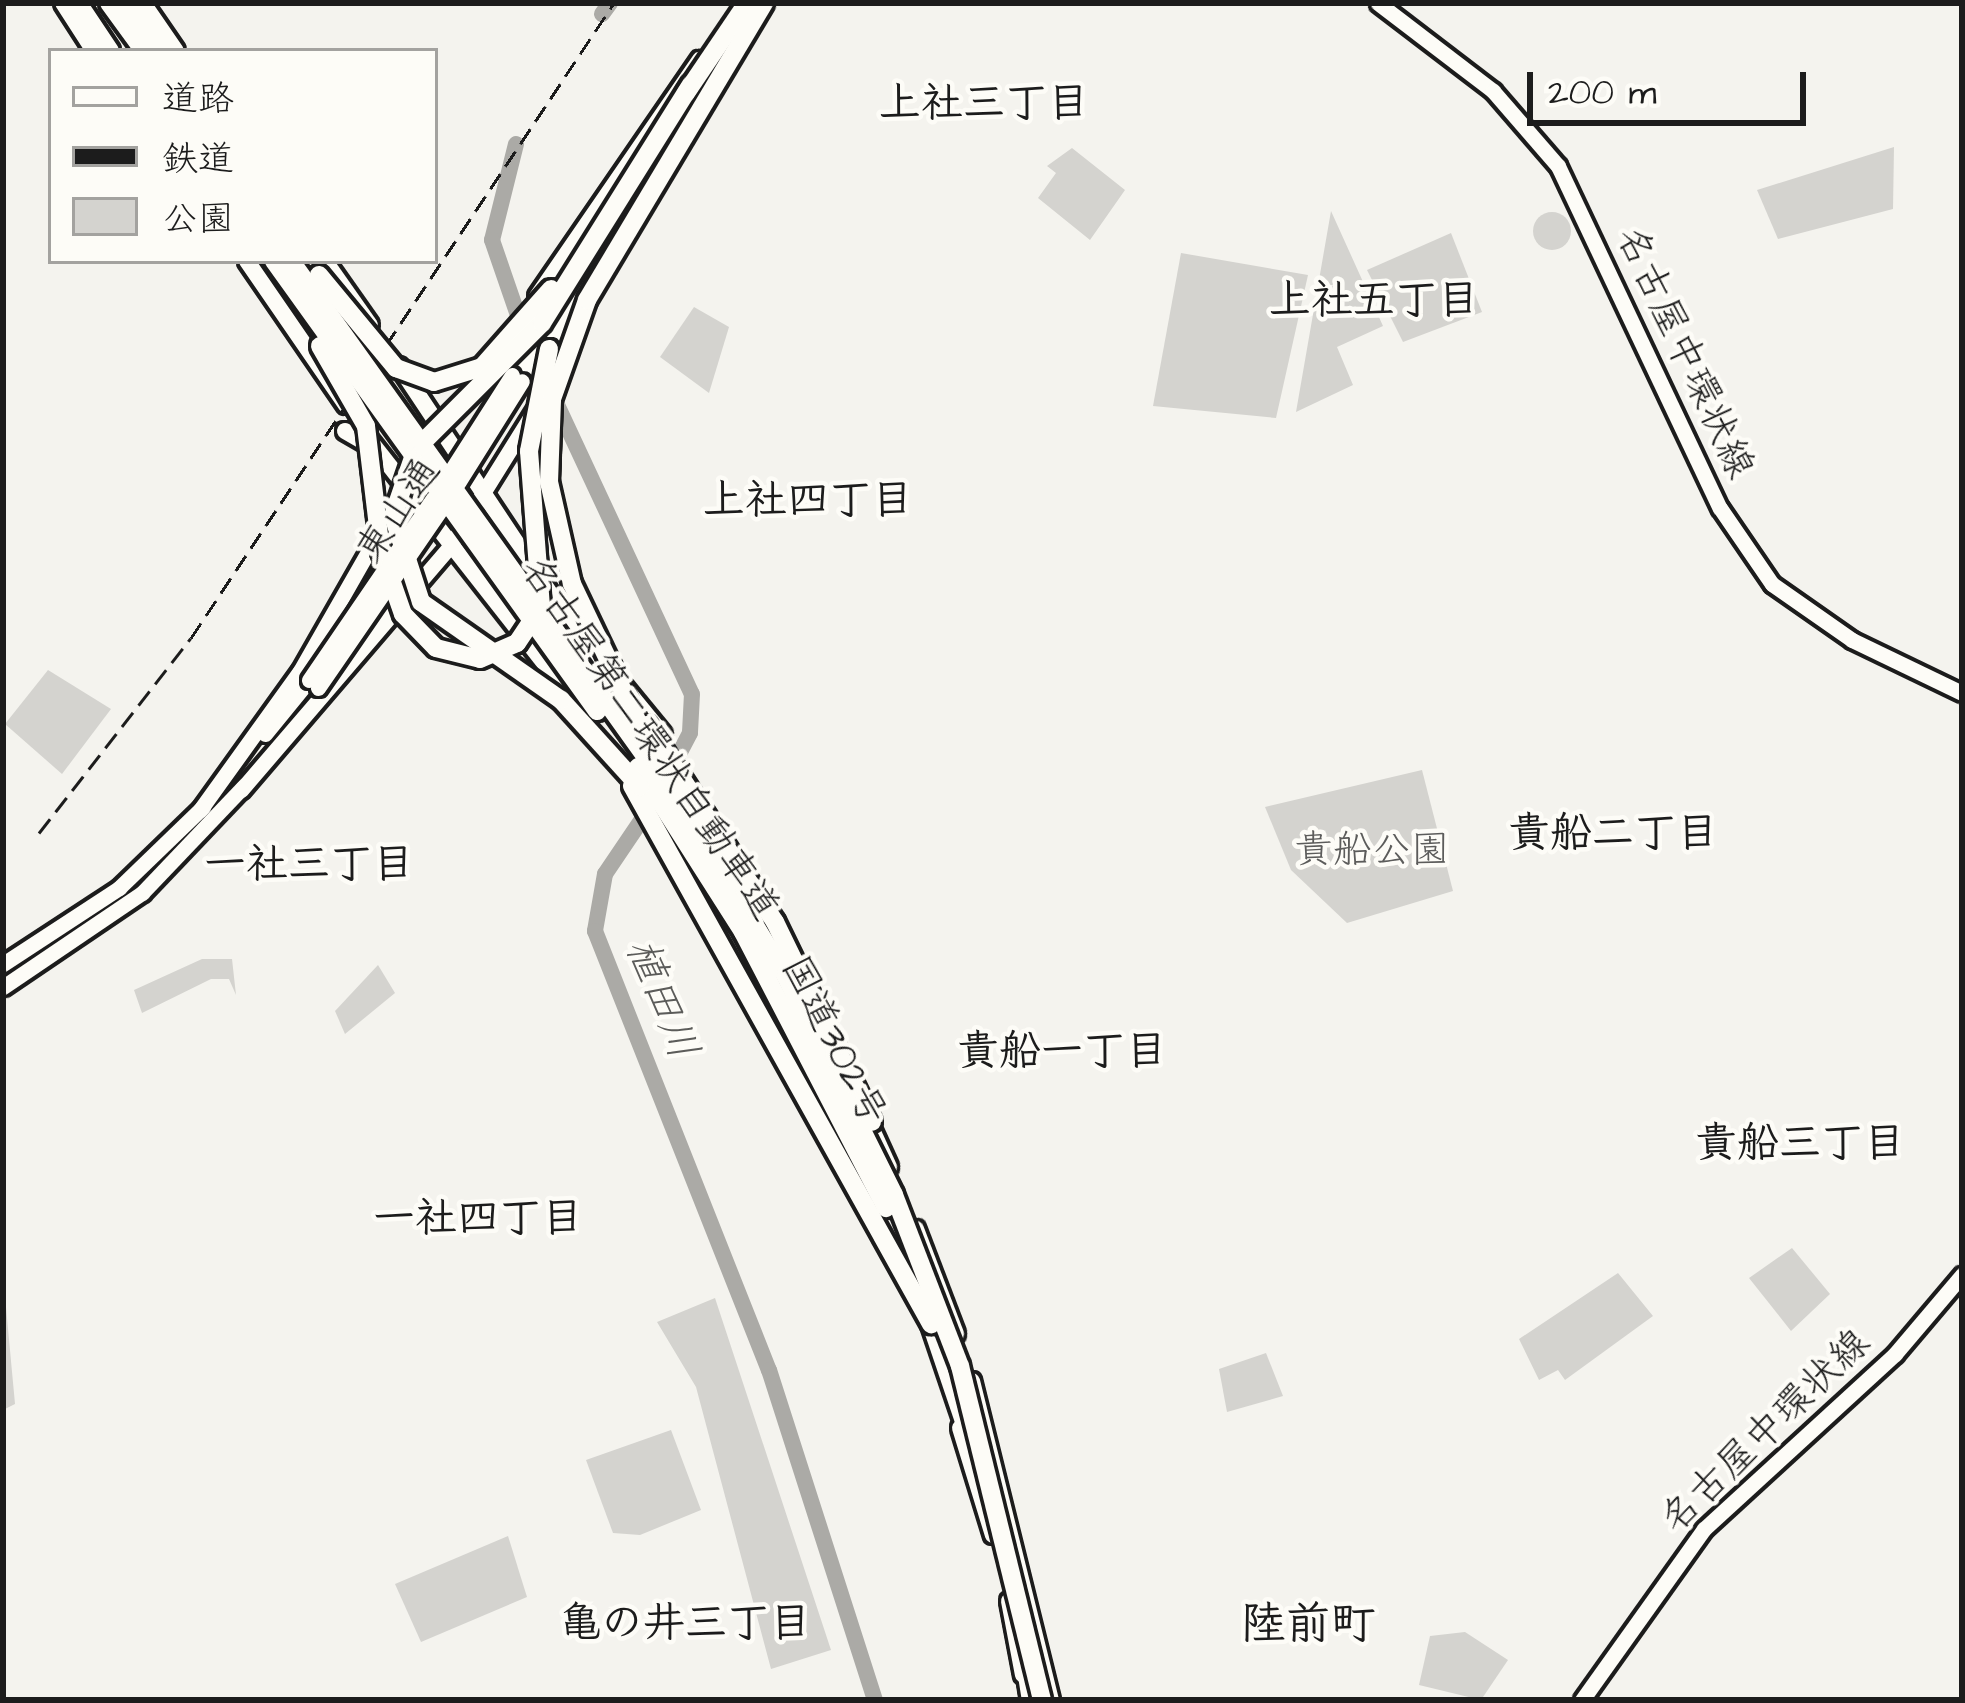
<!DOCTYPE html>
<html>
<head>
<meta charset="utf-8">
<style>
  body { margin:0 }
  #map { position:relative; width:1965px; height:1703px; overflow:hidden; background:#f4f3ee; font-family:"Architects Daughter","Klee One",sans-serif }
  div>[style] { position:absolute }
  .green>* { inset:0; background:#d4d3cf }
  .round { border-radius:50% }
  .river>* { height:16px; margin:-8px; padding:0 8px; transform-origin:8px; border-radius:8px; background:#abaaa6 }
  .roads { filter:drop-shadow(3px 0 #1c1c1c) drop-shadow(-3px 0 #1c1c1c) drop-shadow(0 3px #1c1c1c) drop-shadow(0 -3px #1c1c1c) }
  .primary>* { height:15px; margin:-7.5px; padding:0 7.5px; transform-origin:7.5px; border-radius:7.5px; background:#fdfcf7 }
  .trunk>* { height:16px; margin:-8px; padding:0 8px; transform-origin:8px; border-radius:8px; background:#fdfcf7 }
  .motorway>* { height:18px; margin:-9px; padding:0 9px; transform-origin:9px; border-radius:9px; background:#fdfcf7 }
  .rail>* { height:3px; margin-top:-1.5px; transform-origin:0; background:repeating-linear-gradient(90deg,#1c1c1c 0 18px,transparent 0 27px) }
  .bridges { filter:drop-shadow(3px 0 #1c1c1c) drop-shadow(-3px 0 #1c1c1c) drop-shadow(0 3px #1c1c1c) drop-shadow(0 -3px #1c1c1c) }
  .primary-bridge>* { height:15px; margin:-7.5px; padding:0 7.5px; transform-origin:7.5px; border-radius:7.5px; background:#fdfcf7 }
  .motorway-bridge>* { height:18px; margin:-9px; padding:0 9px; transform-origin:9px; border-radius:9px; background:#fdfcf7 }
  span { translate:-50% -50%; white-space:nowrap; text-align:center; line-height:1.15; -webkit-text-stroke:9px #fdfcf7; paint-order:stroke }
  .street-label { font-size:39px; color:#1c1c1c }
  .park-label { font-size:39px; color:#5c5c5b }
  .neighbourhood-label { font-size:42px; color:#1c1c1c; font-weight:700 }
  .water-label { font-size:42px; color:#5c5c5a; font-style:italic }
  .quarter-label { font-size:45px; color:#1c1c1c; font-weight:700 }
  .frame { position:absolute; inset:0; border:6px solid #1c1c1c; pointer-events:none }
  .legend { position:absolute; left:48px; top:48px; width:390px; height:216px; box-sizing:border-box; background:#fdfcf7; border:3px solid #a3a29f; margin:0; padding:15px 21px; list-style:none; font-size:36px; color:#1c1c1c }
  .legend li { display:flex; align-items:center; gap:24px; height:60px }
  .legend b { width:60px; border:3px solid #a3a29f }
  .scale { position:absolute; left:1527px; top:72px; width:279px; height:54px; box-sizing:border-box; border:6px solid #1c1c1c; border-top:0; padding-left:15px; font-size:36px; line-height:42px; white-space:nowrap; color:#1c1c1c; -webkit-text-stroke:9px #fdfcf7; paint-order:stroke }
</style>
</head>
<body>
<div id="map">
  <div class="green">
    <i style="clip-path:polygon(1894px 147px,1893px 209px,1778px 239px,1757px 190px)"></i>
    <i style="clip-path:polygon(1072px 148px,1125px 190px,1090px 240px,1038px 198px,1056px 173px,1047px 166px)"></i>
    <i style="clip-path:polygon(1331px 211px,1383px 326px,1337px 347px,1353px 385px,1296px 412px)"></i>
    <i class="round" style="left:1533px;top:212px;width:38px;height:38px"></i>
    <i style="clip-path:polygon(1451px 233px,1482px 312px,1403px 342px,1367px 270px)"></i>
    <i style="clip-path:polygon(1181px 253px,1308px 275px,1276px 418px,1153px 406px)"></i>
    <i style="clip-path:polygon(694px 307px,729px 327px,709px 393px,660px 357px)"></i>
    <i style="clip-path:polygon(48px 670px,111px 709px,62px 774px,5px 724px)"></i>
    <i style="clip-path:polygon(1422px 770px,1453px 891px,1347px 923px,1291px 870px,1265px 807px)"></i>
    <i style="clip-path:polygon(202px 959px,232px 959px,236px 995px,229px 979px,211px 979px,142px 1013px,134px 990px)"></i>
    <i style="clip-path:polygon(378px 965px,395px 993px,345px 1034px,335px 1011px)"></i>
    <i style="clip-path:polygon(1792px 1248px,1830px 1294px,1791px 1331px,1749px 1278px)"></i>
    <i style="clip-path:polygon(1618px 1273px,1653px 1316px,1565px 1380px,1558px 1370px,1539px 1380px,1519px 1339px)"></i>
    <i style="clip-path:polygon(3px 1275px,15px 1404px,3px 1410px)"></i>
    <i style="clip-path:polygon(715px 1298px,831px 1650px,771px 1669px,696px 1387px,657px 1322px)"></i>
    <i style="clip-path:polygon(1266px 1353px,1283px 1396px,1227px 1412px,1219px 1369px)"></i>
    <i style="clip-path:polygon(671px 1430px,701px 1510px,640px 1535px,613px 1533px,586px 1460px)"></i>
    <i style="clip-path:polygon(508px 1536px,527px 1597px,421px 1642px,395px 1584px)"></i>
    <i style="clip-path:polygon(1465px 1632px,1508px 1660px,1481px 1700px,1419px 1685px,1430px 1636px)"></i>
  </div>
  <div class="river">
    <i style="left:602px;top:14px;width:14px;rotate:-54deg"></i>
    <i style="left:516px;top:144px;width:99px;rotate:104deg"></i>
    <i style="left:492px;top:240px;width:102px;rotate:71deg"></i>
    <i style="left:551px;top:392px;width:333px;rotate:65deg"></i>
    <i style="left:692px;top:694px;width:39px;rotate:93deg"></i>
    <i style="left:690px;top:733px;width:45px;rotate:117.7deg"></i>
    <i style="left:651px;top:806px;width:82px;rotate:124.1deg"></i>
    <i style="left:605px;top:874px;width:58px;rotate:100deg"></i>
    <i style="left:595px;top:931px;width:472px;rotate:68.4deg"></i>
    <i style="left:769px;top:1370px;width:347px;rotate:72.2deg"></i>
  </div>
  <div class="roads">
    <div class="primary">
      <i style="left:1378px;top:3px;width:145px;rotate:37.4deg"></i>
      <i style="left:1493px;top:91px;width:99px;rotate:49.1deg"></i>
      <i style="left:1558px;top:166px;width:378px;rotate:64.7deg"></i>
      <i style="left:1720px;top:508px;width:92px;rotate:55.6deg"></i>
      <i style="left:1772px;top:584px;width:98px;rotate:35deg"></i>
      <i style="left:1852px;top:640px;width:122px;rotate:25.7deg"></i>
      <i style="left:596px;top:261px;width:168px;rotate:-57.9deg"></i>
      <i style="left:536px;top:296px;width:288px;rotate:-55.5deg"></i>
      <i style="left:512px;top:375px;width:49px;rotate:-57.6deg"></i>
      <i style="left:522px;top:381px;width:51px;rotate:-57.9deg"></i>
      <i style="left:265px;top:734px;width:70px;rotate:-50.8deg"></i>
      <i style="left:241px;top:790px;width:321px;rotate:-49.4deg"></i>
      <i style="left:450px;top:546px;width:159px;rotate:-58.1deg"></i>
      <i style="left:200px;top:810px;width:171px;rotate:-54.3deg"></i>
      <i style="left:300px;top:671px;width:161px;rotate:-60.3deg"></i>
      <i style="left:3px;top:964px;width:139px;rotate:-33.2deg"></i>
      <i style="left:119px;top:888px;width:117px;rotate:-44deg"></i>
      <i style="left:3px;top:987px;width:168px;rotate:-34.1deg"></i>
      <i style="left:142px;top:893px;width:148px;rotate:-46.4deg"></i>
      <i style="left:1582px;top:1700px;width:210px;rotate:-54.5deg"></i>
      <i style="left:1704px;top:1529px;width:259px;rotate:-42.5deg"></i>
      <i style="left:1895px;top:1354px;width:104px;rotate:-49.7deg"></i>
    </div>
    <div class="trunk">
      <i style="left:63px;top:3px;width:57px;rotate:57.1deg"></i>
      <i style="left:143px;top:3px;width:58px;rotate:55.5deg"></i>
      <i style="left:247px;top:261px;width:175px;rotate:55.5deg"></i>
      <i style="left:325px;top:261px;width:78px;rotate:54.9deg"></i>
      <i style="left:399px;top:366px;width:322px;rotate:56.4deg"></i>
      <i style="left:345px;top:431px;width:34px;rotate:30deg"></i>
      <i style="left:367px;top:437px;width:345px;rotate:51.9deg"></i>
      <i style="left:865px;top:1114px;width:58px;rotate:65.6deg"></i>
      <i style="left:916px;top:1229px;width:112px;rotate:69.1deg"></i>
      <i style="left:972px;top:1381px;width:329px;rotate:76.1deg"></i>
      <i style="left:960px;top:1428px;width:112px;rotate:72.9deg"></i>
      <i style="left:1009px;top:1601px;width:75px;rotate:79.3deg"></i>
    </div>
    <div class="motorway">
      <i style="left:78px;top:3px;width:58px;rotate:56.3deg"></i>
      <i style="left:109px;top:3px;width:59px;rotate:53.9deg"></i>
      <i style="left:126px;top:3px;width:59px;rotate:53.9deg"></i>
      <i style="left:549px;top:349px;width:108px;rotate:-59.9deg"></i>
      <i style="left:570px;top:623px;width:145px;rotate:50.6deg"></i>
      <i style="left:931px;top:1324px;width:121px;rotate:71.3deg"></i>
      <i style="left:1025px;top:1663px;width:37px;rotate:81deg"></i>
    </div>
  </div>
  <div class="rail">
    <i style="left:39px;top:833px;width:247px;rotate:-52.1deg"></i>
    <i style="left:191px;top:638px;width:763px;rotate:-56.33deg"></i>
  </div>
  <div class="bridges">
    <div class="primary-bridge">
      <i style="left:450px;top:472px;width:115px;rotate:-57.4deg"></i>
      <i style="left:458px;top:483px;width:120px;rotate:-57.9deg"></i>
      <i style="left:309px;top:680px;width:220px;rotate:-55.7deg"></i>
      <i style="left:318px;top:688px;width:217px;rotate:-55.5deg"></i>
    </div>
    <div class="motorway-bridge">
      <i style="left:686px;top:93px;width:109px;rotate:-55.9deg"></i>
      <i style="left:274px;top:261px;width:554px;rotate:54.33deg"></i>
      <i style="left:291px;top:261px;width:695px;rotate:54.43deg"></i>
      <i style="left:695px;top:826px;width:176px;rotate:58.9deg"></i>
      <i style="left:786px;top:977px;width:243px;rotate:63.6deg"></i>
      <i style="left:894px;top:1195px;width:183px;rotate:68.9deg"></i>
      <i style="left:960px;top:1366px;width:344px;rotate:76.2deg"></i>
      <i style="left:319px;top:275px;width:121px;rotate:50.4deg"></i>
      <i style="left:396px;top:368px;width:40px;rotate:20.2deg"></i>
      <i style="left:434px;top:382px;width:50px;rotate:-17.4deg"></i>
      <i style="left:482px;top:367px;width:104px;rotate:-48.5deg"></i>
      <i style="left:320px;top:346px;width:92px;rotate:60.1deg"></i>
      <i style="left:366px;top:426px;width:126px;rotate:83.2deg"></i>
      <i style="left:381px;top:551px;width:67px;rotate:70.8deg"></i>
      <i style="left:403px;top:614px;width:47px;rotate:45.9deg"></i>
      <i style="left:436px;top:648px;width:45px;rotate:14deg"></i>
      <i style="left:480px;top:659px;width:40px;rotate:-23.4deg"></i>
      <i style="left:517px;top:643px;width:43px;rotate:-56.3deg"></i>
      <i style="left:541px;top:607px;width:156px;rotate:-94.4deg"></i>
      <i style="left:529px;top:451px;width:104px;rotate:-78.9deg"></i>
      <i style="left:647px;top:725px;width:235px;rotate:57deg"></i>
      <i style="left:775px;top:922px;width:222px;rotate:64.1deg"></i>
      <i style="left:646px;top:739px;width:172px;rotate:-115.5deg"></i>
      <i style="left:572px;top:584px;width:105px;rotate:-102.7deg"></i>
      <i style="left:549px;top:482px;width:83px;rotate:-87.9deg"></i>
      <i style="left:552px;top:399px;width:105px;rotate:-70.5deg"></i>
      <i style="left:587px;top:300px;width:346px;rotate:-59.2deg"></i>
      <i style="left:638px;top:767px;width:196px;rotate:57.5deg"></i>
      <i style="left:743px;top:932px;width:311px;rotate:62.6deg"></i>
      <i style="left:632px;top:786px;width:616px;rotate:60.94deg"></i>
      <i style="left:640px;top:787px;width:118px;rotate:-132.2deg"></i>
      <i style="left:561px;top:700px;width:171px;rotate:-145deg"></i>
      <i style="left:421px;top:602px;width:90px;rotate:-108deg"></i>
      <i style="left:393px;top:516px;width:71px;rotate:-71.1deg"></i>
      <i style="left:416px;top:449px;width:178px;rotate:-45deg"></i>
      <i style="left:542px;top:323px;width:281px;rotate:-58deg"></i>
    </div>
  </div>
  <div class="street-label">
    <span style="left:1684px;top:353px;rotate:65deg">名古屋中環状線</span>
    <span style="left:399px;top:511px;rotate:-56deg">東山通</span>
    <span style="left:649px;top:739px;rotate:56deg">名古屋第二環状自動車道</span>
    <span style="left:833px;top:1041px;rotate:63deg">国道302号</span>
    <span style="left:1766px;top:1432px;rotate:-44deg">名古屋中環状線</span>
  </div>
  <div class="park-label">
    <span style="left:1372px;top:851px">貴船公園</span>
  </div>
  <div class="neighbourhood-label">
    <span style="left:984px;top:104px">上社三丁目</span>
    <span style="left:1374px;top:301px">上社五丁目</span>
    <span style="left:808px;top:501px">上社四丁目</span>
    <span style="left:1613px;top:834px">貴船二丁目</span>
    <span style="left:309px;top:865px">一社三丁目</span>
    <span style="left:1062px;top:1052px">貴船一丁目</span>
    <span style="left:1800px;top:1144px">貴船三丁目</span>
    <span style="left:478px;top:1219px">一社四丁目</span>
    <span style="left:685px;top:1624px">亀の井三丁目</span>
  </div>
  <div class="water-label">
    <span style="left:661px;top:999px;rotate:68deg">植田川</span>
  </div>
  <div class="quarter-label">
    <span style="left:1308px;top:1626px">陸前町</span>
  </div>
  <div class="frame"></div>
  <ul class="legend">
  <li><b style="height:15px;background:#fdfcf7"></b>道路</li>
  <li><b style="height:15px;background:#1c1c1c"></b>鉄道</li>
  <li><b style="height:33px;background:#d4d3cf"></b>公園</li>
  </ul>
  <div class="scale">200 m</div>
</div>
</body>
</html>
